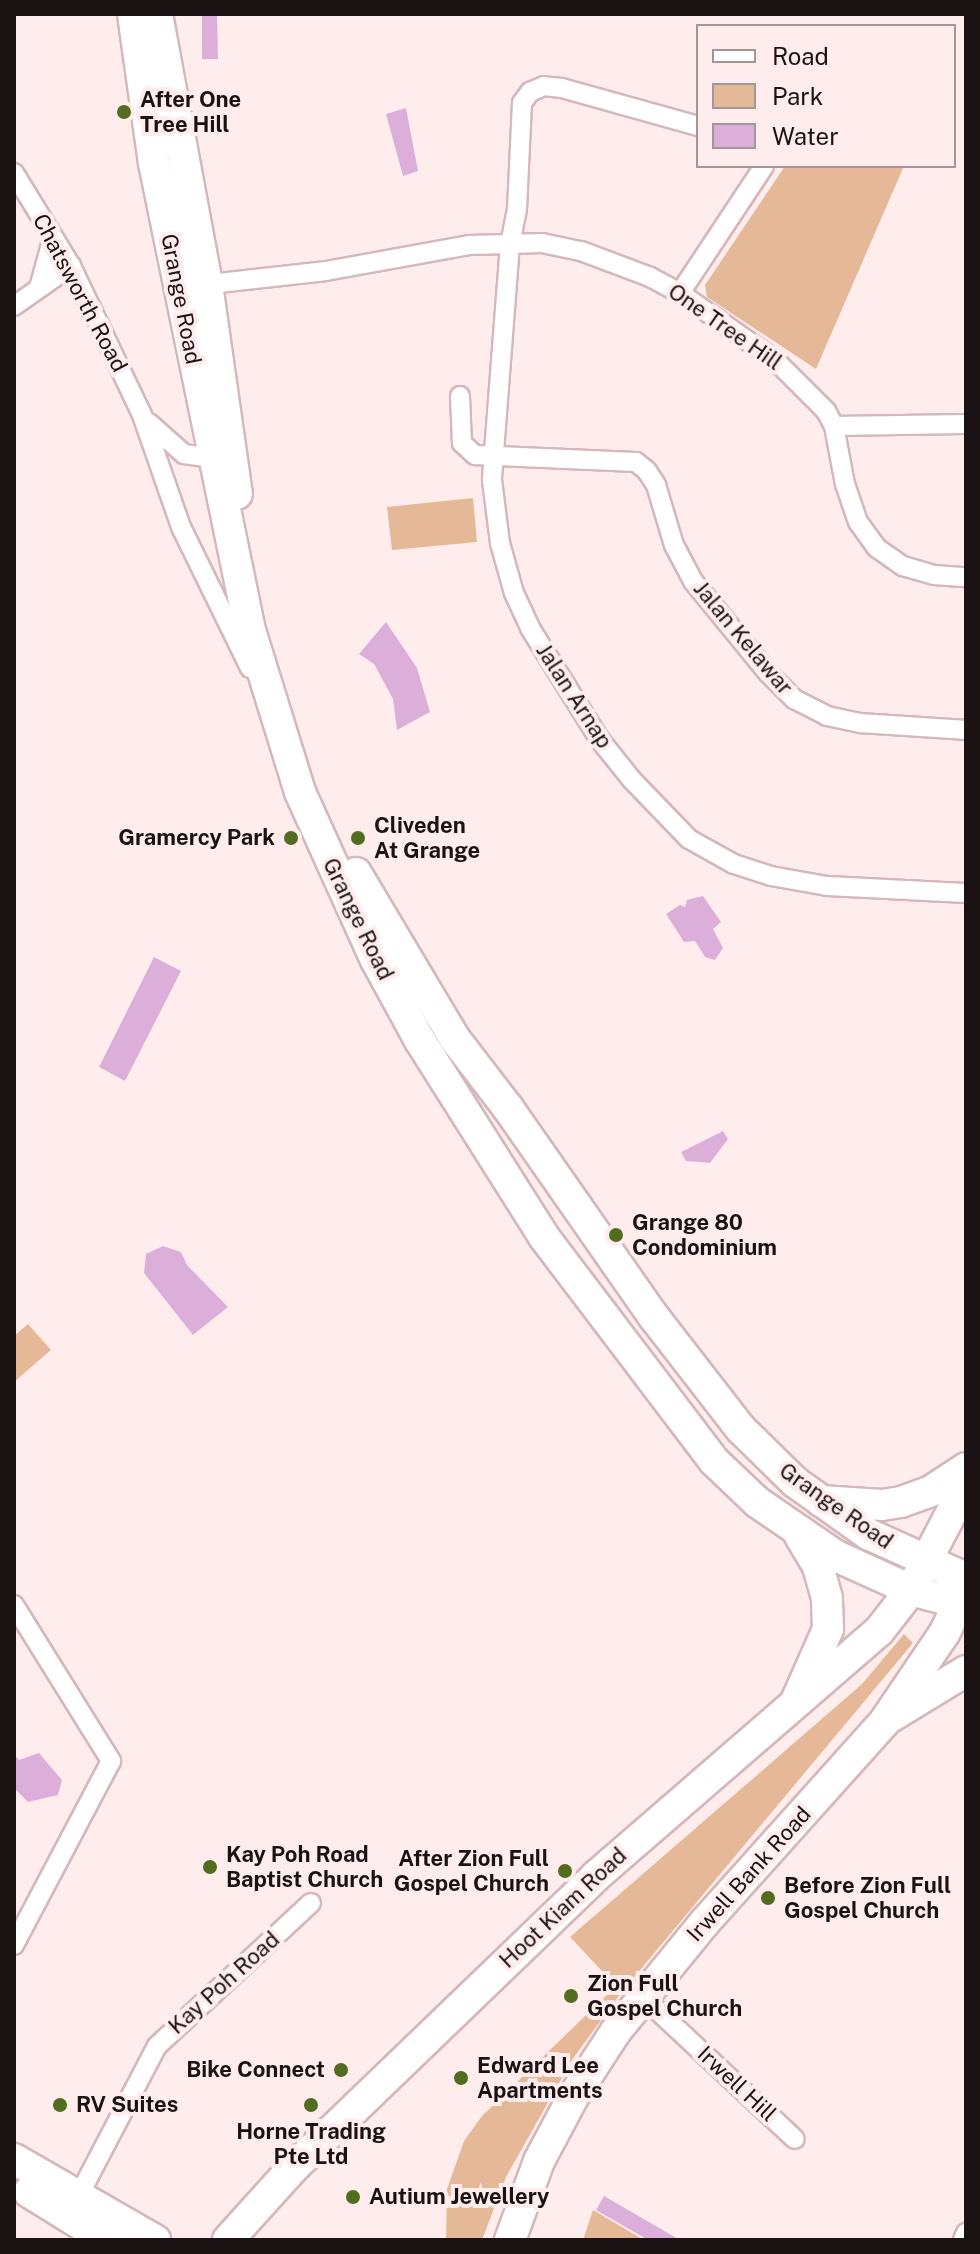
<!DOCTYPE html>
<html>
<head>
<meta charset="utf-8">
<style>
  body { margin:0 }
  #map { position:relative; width:980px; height:2254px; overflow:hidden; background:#ffedee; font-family:"Public Sans",sans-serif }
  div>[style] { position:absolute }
  .green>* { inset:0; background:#e5b998 }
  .water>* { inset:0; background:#dcafdb }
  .roads { filter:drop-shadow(2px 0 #d4b8ba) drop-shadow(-2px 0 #d4b8ba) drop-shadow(0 2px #d4b8ba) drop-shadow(0 -2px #d4b8ba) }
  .minor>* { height:18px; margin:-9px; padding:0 9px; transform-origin:9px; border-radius:9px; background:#fff }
  .primary>* { height:30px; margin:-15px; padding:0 15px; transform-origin:15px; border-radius:15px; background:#fff }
  .dots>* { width:22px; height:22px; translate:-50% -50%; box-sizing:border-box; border:4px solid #ffedee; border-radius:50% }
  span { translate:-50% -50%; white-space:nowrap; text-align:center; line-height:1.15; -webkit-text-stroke:8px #ffedee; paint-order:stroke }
  .poi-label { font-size:22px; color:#1b1213; font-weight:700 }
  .left { translate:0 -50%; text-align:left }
  .right { translate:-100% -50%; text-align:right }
  .street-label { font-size:22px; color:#1b1213 }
  .frame { position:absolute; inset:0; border:16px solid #1b1213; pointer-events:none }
  .legend { position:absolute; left:696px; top:24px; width:260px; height:144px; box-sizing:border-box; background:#ffedee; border:2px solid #a49596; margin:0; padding:10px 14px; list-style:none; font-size:24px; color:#1b1213 }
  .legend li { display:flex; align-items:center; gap:16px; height:40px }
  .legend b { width:40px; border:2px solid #a49596 }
</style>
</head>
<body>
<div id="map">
  <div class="green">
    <i style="clip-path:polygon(785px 166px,904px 166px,816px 369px,707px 297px,705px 285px)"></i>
    <i style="clip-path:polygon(473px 498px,477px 542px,392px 550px,387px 507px)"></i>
    <i style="clip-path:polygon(28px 1324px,51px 1350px,14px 1382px,14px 1336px)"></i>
    <i style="clip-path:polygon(904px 1634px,913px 1643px,621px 1993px,572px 2060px,506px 2177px,482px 2240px,446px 2240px,447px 2189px,464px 2141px,482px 2116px,616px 1986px,570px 1937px,862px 1684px)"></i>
    <i style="clip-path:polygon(593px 2210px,644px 2240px,583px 2240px)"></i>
  </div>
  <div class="water">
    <i style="clip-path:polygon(202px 14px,217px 14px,218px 59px,202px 59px)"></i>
    <i style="clip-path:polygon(406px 108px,418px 171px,403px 176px,386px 114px)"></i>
    <i style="clip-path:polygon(386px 622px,417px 668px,430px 712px,397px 730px,393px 699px,374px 664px,359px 654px)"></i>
    <i style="clip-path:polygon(703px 896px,721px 922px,713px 929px,723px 948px,715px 960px,705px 957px,695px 941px,684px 942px,666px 914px,680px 905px,685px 907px,687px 900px)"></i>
    <i style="clip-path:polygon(154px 957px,181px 971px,125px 1081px,99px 1067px)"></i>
    <i style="clip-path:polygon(723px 1131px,728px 1139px,710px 1163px,686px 1161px,681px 1152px)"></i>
    <i style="clip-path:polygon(163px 1246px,181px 1252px,187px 1265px,228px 1307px,193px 1335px,144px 1273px,146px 1254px)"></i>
    <i style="clip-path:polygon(39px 1753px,62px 1780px,58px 1795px,28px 1802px,14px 1788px,14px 1754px,19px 1760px)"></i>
    <i style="clip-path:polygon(604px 2196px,680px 2240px,648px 2240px,596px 2210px)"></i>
  </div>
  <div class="roads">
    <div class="minor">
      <i style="left:698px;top:126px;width:141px;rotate:-164.4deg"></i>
      <i style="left:562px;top:88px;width:18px;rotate:-174deg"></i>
      <i style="left:544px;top:86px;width:15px;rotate:157deg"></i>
      <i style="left:530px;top:92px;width:14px;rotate:126deg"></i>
      <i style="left:522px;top:103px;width:106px;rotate:92.7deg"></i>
      <i style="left:517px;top:209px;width:36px;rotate:101deg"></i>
      <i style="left:510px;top:244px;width:237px;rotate:94.4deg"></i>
      <i style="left:492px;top:480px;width:64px;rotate:82.8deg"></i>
      <i style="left:500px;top:543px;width:52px;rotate:74.4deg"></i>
      <i style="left:514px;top:593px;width:38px;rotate:65deg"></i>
      <i style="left:530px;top:628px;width:132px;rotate:58deg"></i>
      <i style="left:600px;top:740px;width:51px;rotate:51.3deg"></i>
      <i style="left:632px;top:780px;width:82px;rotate:46deg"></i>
      <i style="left:689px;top:839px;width:51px;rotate:29.1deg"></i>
      <i style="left:734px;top:864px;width:39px;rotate:18deg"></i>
      <i style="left:771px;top:876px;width:57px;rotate:10.1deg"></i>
      <i style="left:827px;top:886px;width:139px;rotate:2.9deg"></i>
      <i style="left:14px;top:173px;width:109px;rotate:58.5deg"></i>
      <i style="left:71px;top:266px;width:165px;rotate:64.5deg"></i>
      <i style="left:142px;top:415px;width:119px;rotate:70.8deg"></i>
      <i style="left:181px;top:527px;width:157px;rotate:63.9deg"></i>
      <i style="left:201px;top:285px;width:126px;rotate:-6.4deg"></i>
      <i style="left:326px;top:271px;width:145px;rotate:-10.3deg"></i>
      <i style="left:469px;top:245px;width:41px;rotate:-1.4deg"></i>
      <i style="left:510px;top:244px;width:32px;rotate:-2deg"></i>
      <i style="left:542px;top:243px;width:40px;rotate:12deg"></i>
      <i style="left:581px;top:251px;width:74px;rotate:20.6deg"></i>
      <i style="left:650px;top:277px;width:34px;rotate:28deg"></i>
      <i style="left:680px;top:293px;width:118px;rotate:35.3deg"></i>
      <i style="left:776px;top:361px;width:71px;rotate:45deg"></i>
      <i style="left:826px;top:411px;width:17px;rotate:62deg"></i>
      <i style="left:834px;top:426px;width:59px;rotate:79.3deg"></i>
      <i style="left:845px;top:484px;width:40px;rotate:71.1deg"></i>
      <i style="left:858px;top:522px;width:32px;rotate:54deg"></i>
      <i style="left:877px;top:548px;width:32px;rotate:35deg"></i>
      <i style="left:903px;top:566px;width:32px;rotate:16deg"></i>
      <i style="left:934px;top:575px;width:32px;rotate:4deg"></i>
      <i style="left:39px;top:288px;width:53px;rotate:-74.6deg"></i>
      <i style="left:680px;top:293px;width:152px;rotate:-56.5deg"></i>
      <i style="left:14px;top:306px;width:70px;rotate:-35.1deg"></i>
      <i style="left:460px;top:396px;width:47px;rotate:87.6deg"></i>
      <i style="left:462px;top:443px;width:18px;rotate:43deg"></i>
      <i style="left:475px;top:455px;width:161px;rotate:2.5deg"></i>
      <i style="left:636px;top:462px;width:14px;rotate:39deg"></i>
      <i style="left:647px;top:471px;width:17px;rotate:57deg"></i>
      <i style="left:656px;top:485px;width:63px;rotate:73.3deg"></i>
      <i style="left:674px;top:545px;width:41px;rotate:62.2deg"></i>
      <i style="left:693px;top:581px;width:119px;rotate:50.8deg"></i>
      <i style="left:768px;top:673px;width:37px;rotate:45deg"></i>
      <i style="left:794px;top:699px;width:37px;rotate:27deg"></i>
      <i style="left:827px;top:716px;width:35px;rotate:12deg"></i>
      <i style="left:861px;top:723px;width:105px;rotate:3.8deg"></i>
      <i style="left:149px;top:423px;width:47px;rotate:41.5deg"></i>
      <i style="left:184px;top:454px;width:27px;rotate:8deg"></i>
      <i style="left:834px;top:426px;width:132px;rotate:-0.9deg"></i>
      <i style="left:14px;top:1605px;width:184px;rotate:58.1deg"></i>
      <i style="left:111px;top:1761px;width:208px;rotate:117.8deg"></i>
      <i style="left:642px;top:1996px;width:209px;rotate:43.1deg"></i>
      <i style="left:78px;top:2197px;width:170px;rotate:-62.4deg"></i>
      <i style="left:157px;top:2046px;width:210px;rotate:-42.9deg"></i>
      <i style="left:963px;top:2240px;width:8px;rotate:-67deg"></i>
    </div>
    <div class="primary">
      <i style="left:133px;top:14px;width:150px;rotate:82deg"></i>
      <i style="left:154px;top:163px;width:474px;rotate:78.4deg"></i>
      <i style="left:249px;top:627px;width:173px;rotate:72.8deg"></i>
      <i style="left:300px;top:792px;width:184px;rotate:65.7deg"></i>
      <i style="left:376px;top:960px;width:90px;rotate:61.4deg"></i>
      <i style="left:419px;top:1039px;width:234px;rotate:57.7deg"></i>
      <i style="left:544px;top:1237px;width:281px;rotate:52.8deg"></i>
      <i style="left:714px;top:1461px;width:59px;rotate:43.6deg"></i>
      <i style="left:757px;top:1502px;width:96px;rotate:34.4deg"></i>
      <i style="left:836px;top:1556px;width:82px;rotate:24.4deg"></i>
      <i style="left:911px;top:1590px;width:50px;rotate:15.2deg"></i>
      <i style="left:157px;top:14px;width:275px;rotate:79.5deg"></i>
      <i style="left:207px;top:284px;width:212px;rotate:81.9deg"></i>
      <i style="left:356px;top:873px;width:193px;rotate:59.2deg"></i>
      <i style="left:455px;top:1039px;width:87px;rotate:52.5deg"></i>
      <i style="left:508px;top:1108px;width:255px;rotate:55.1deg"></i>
      <i style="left:654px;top:1317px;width:142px;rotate:52.2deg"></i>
      <i style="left:741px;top:1429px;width:76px;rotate:44.5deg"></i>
      <i style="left:795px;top:1482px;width:90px;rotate:35.5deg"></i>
      <i style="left:868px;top:1534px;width:107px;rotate:24.2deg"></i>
      <i style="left:821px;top:1501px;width:61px;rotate:3.8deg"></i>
      <i style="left:882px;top:1505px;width:19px;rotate:-9deg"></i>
      <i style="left:901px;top:1502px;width:32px;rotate:-20deg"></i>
      <i style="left:931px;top:1491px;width:42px;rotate:-33.3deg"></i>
      <i style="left:797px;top:1699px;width:77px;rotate:-66.1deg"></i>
      <i style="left:828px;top:1629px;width:31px;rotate:-92deg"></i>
      <i style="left:827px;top:1598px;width:33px;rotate:-106deg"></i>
      <i style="left:818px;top:1566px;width:35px;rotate:-121deg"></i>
      <i style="left:889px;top:1718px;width:90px;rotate:-31.4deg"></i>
      <i style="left:14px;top:2159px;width:163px;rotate:29.9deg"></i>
      <i style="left:29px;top:2192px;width:91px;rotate:31.9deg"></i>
      <i style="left:228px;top:2240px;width:98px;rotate:-47.9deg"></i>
      <i style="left:294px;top:2167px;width:419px;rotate:-43.9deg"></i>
      <i style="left:596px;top:1876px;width:374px;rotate:-40.9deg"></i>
      <i style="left:879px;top:1631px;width:52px;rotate:-52deg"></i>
      <i style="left:911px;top:1590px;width:119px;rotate:-62.4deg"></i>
      <i style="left:510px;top:2240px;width:84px;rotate:-69.8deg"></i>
      <i style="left:539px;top:2161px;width:72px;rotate:-62deg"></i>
      <i style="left:573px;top:2097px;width:79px;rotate:-56.9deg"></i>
      <i style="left:616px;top:2031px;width:139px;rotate:-50.8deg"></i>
      <i style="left:704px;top:1923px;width:271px;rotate:-48.1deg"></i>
      <i style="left:885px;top:1721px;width:107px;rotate:-56deg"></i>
      <i style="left:945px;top:1632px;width:49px;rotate:-64.5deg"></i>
    </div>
  </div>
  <div class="dots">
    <i style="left:124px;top:112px;background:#526d20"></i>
    <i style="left:291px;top:838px;background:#526d20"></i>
    <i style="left:358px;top:838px;background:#526d20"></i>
    <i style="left:616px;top:1235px;background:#526d20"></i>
    <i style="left:210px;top:1867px;background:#526d20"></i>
    <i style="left:565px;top:1871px;background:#526d20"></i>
    <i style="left:768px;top:1898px;background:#526d20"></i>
    <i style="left:571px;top:1996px;background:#526d20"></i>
    <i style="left:341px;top:2070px;background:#526d20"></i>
    <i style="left:461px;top:2078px;background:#526d20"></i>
    <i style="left:60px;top:2105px;background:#526d20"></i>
    <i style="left:311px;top:2105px;background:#526d20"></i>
    <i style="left:353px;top:2197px;background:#526d20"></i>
  </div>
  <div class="poi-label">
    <span class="left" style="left:140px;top:112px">After One<br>Tree Hill</span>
    <span class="left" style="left:374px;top:838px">Cliveden<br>At Grange</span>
    <span class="right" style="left:275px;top:838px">Gramercy Park</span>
    <span class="left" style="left:632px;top:1235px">Grange 80<br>Condominium</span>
    <span class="left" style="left:226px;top:1867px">Kay Poh Road<br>Baptist Church</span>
    <span class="right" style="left:549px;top:1871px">After Zion Full<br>Gospel Church</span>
    <span class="left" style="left:784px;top:1898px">Before Zion Full<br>Gospel Church</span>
    <span class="left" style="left:587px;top:1996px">Zion Full<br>Gospel Church</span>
    <span class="left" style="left:477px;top:2078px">Edward Lee<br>Apartments</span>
    <span class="right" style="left:325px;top:2070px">Bike Connect</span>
    <span class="left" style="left:76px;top:2105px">RV Suites</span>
    <span style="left:311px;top:2144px">Horne Trading<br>Pte Ltd</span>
    <span class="left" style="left:369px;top:2197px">Autium Jewellery</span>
  </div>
  <div class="street-label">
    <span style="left:80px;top:293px;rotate:62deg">Chatsworth Road</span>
    <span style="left:181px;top:299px;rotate:79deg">Grange Road</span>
    <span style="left:725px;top:327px;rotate:35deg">One Tree Hill</span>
    <span style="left:743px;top:638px;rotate:50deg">Jalan Kelawar</span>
    <span style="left:574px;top:696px;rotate:57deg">Jalan Arnap</span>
    <span style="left:358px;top:919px;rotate:64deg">Grange Road</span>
    <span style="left:836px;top:1506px;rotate:35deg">Grange Road</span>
    <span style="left:749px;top:1874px;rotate:-48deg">Irwell Bank Road</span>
    <span style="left:563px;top:1908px;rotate:-43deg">Hoot Kiam Road</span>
    <span style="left:224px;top:1983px;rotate:-42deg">Kay Poh Road</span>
    <span style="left:737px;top:2084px;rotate:43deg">Irwell Hill</span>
  </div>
  <div class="frame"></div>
  <ul class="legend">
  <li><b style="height:10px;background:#fff"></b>Road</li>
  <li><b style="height:22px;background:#e5b998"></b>Park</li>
  <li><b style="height:22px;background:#dcafdb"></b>Water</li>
  </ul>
</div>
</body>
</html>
